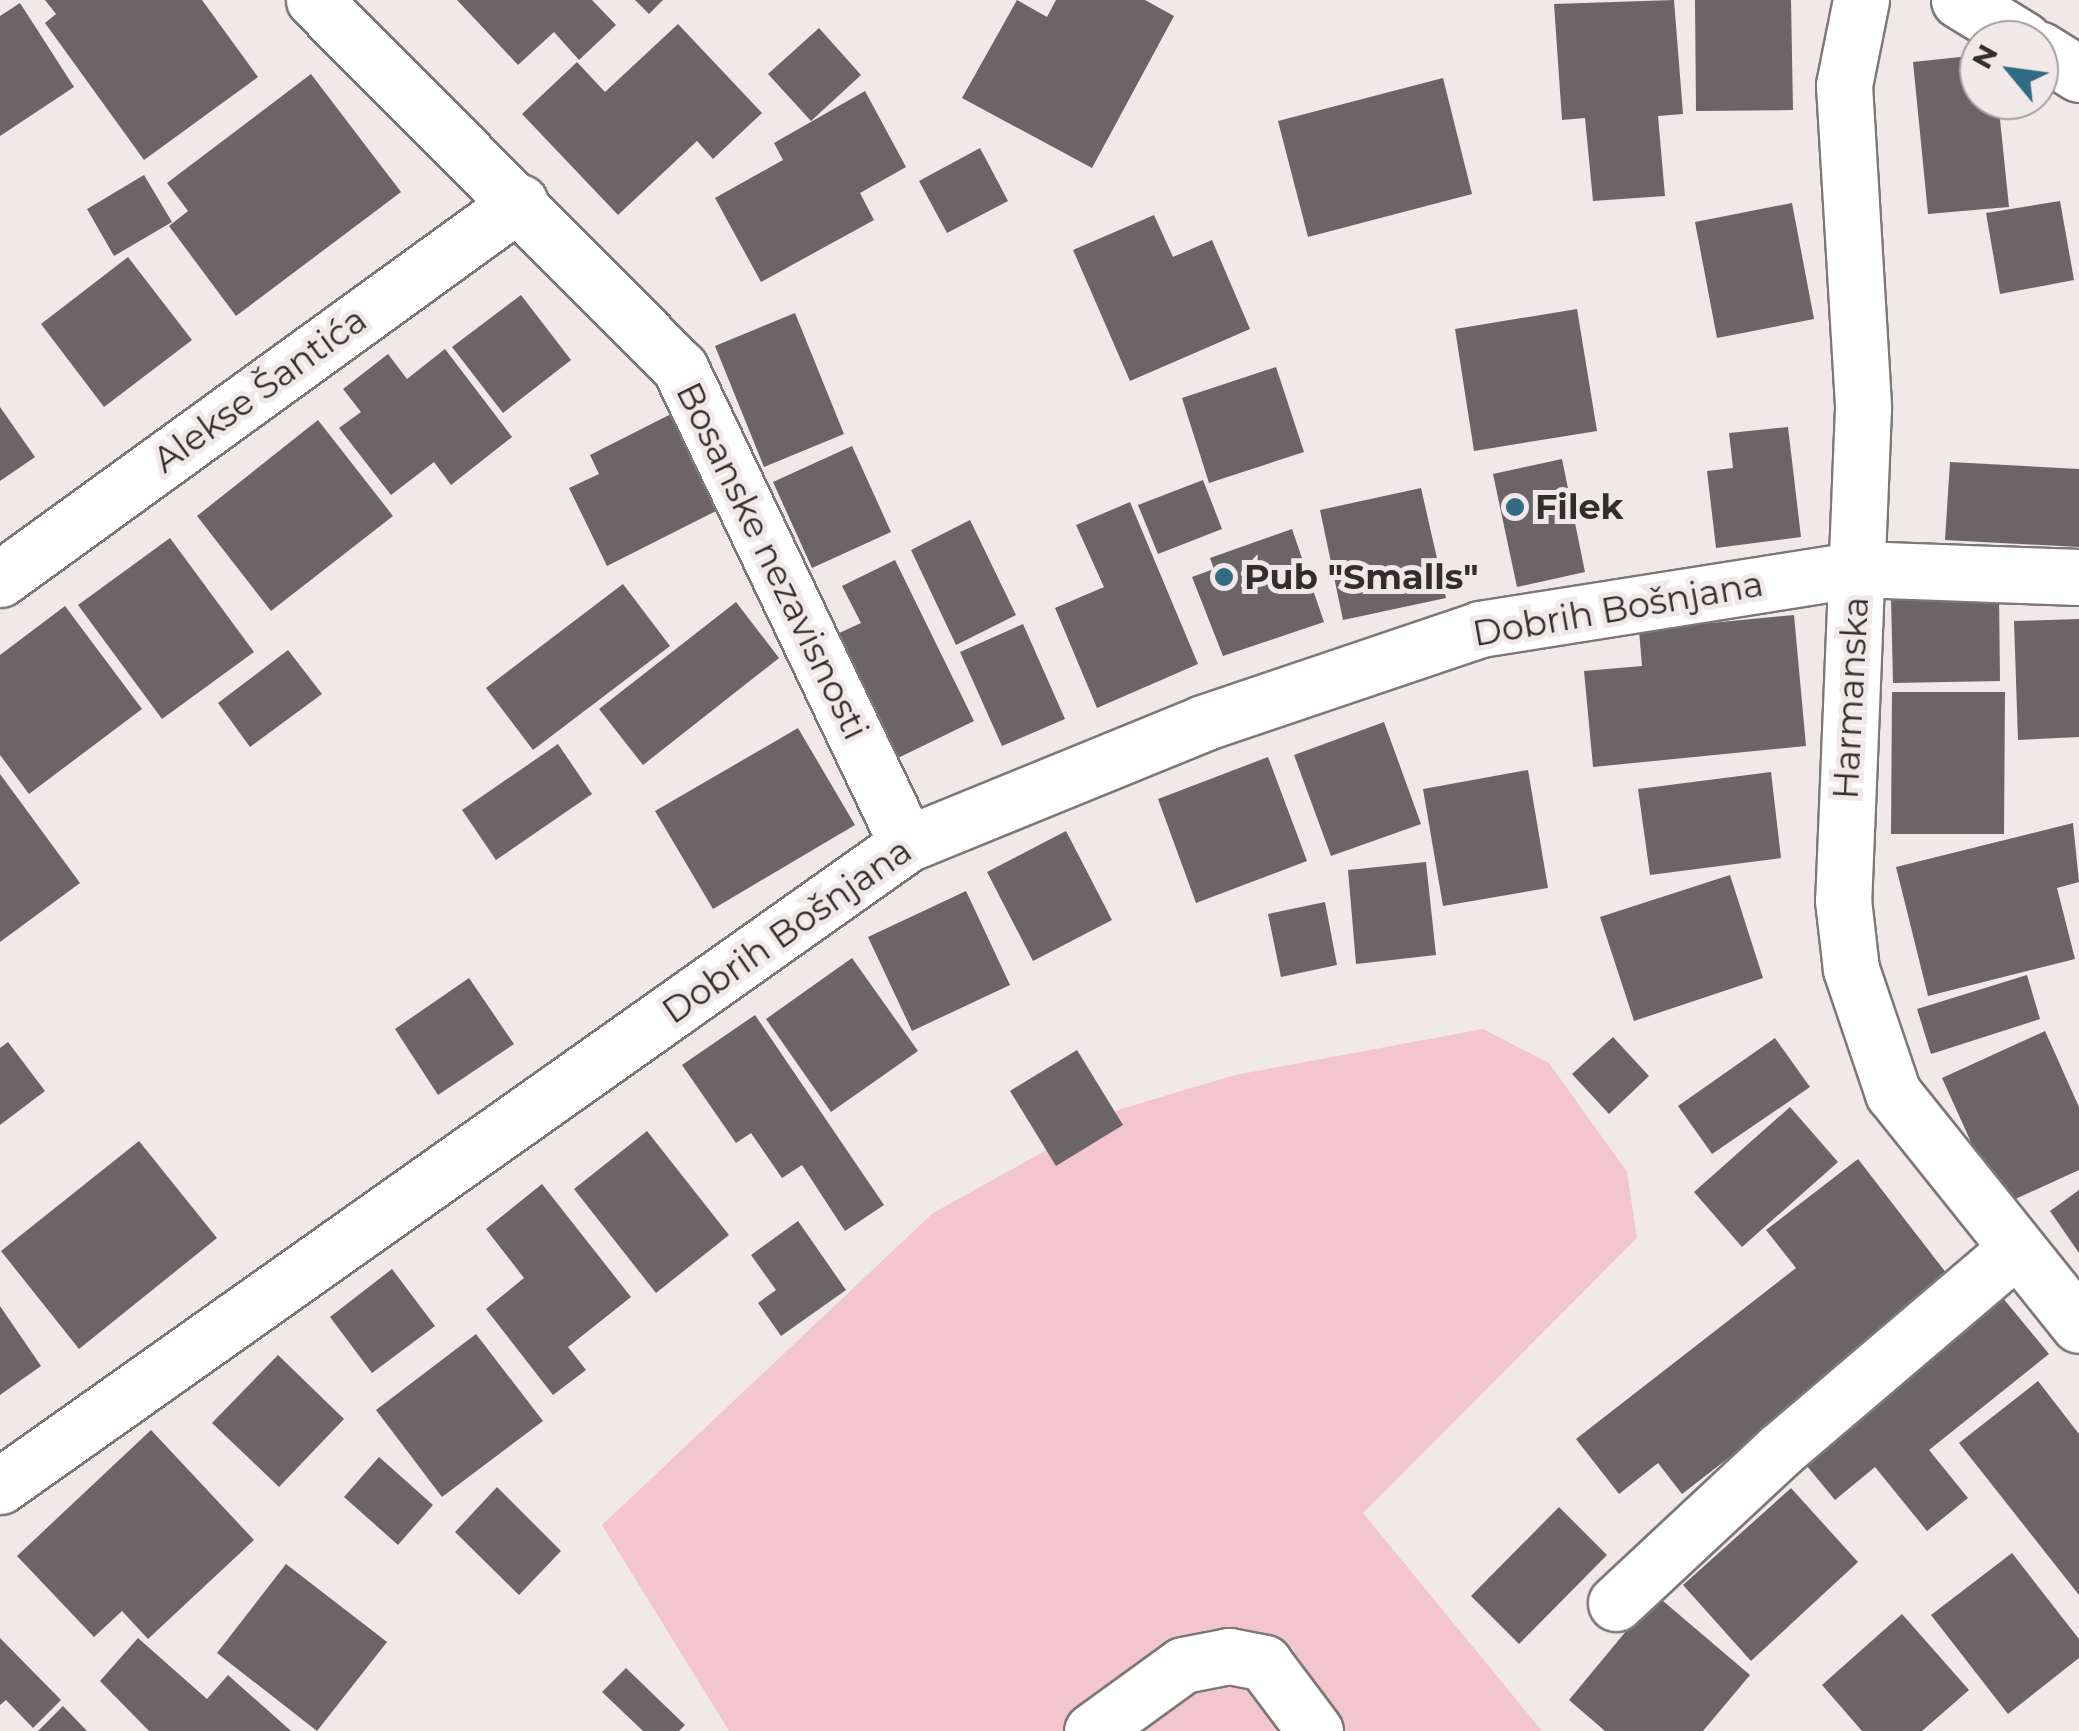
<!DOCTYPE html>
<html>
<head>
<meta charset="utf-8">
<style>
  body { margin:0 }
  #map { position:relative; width:2079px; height:1731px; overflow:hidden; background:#f0e8e9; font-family:Montserrat,sans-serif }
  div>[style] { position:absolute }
  .green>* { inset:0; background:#f3c6cf }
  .building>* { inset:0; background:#6c6567 }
  .roads { filter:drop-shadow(2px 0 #7e7778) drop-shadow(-2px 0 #7e7778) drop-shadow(0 2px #7e7778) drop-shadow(0 -2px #7e7778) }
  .street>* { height:55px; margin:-27.5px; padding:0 27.5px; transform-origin:27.5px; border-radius:27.5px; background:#fff }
  .dots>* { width:28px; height:28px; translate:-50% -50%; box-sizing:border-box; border:5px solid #f0e8e9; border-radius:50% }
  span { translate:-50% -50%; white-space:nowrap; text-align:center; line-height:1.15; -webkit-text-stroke:10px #f0e8e9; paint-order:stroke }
  .street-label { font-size:35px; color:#312e2e }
  .poi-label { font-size:35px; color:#312e2e; font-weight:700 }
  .left { translate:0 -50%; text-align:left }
  .north { position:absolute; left:1959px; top:20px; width:100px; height:100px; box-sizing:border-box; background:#f0e8e9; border:2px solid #a49e9e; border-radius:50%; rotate:299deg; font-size:28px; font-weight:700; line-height:40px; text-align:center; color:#312e2e }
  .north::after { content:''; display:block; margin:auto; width:35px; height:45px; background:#316c84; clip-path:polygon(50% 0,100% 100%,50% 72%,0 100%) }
</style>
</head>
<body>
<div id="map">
  <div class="green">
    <i style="clip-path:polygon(1483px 1029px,1549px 1063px,1627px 1172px,1637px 1238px,1363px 1513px,1542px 1731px,729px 1731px,602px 1525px,933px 1213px,1121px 1109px,1235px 1075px)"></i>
  </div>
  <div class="building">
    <i style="clip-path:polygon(45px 0,202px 0,258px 77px,144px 160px,45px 23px,56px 14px)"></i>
    <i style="clip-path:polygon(457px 0,592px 0,616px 25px,579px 60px,554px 32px,518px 65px)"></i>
    <i style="clip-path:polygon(635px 0,663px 0,649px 14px)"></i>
    <i style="clip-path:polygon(1017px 0,1047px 17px,1056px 0,1145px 0,1174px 16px,1092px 168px,962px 98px)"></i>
    <i style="clip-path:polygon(1674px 0,1683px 114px,1658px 116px,1665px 196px,1593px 201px,1585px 118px,1562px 120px,1554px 4px)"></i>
    <i style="clip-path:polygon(1695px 0,1791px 0,1793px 110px,1696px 111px)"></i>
    <i style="clip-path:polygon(20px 3px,74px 87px,0 136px,0 16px)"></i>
    <i style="clip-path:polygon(678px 24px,762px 113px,713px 159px,697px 141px,618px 215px,522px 114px,577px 62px,605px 92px)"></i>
    <i style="clip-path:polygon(819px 28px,861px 75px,811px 121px,768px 74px)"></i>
    <i style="clip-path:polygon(1979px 55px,1979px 100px,1998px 100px,2009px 207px,1928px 214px,1913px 62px)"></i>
    <i style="clip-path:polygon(311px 74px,401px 192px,236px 316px,169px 226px,188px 211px,167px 183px)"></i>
    <i style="clip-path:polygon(1443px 78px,1472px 194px,1308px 237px,1278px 121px)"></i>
    <i style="clip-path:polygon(865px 91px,906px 167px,860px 193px,874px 220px,761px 282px,715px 198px,783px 160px,774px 143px)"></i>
    <i style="clip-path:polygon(980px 148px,1008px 201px,947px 233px,919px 181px)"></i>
    <i style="clip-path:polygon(144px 175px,172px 222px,114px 256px,87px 209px)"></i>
    <i style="clip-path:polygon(2060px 201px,2074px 280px,2000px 294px,1986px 213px)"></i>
    <i style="clip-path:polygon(1792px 203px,1814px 319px,1717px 338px,1695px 222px)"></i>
    <i style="clip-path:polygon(1154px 215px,1173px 257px,1212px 240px,1250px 329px,1130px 381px,1073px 250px)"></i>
    <i style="clip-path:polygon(128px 257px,192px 340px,104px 407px,41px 324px)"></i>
    <i style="clip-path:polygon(521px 295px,571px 360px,503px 413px,452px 347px)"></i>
    <i style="clip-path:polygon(1577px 309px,1597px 431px,1474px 451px,1455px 329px)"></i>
    <i style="clip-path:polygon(795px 313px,844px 434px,764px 467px,715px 346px)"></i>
    <i style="clip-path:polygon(445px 349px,512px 437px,451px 485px,434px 462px,391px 495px,339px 428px,361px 412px,343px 389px,388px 354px,407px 379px)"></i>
    <i style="clip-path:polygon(1276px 367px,1304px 452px,1209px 483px,1182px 398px)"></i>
    <i style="clip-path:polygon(0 407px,35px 457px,0 481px)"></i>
    <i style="clip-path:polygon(677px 411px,724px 507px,607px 566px,569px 488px,599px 474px,590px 455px)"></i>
    <i style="clip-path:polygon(318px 420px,393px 516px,271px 611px,197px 516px)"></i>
    <i style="clip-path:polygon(1788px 427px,1801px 537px,1716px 548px,1707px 471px,1733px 468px,1729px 433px)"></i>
    <i style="clip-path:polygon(852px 446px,891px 532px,812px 568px,773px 482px)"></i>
    <i style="clip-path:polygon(1562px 459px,1585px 572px,1517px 587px,1493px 474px)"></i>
    <i style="clip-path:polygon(1950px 462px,2079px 469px,2079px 547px,1945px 540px)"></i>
    <i style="clip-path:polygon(1203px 480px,1222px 529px,1158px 554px,1138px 505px)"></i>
    <i style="clip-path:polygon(1421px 488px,1446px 598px,1343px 620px,1320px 510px)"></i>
    <i style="clip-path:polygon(1130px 502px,1198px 664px,1097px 708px,1055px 608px,1104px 587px,1076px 525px)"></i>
    <i style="clip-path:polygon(970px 520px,1016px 615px,956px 645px,911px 550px)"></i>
    <i style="clip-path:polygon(1292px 529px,1324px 622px,1223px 656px,1192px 577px,1214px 569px,1210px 558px)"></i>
    <i style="clip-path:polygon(170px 538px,254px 652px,162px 719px,78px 605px)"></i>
    <i style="clip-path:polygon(895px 560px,974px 721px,898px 758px,837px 634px,861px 623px,842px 586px)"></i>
    <i style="clip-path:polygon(623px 584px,670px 646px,533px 750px,486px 688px)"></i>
    <i style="clip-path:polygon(1999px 595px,2000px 681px,1893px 683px,1891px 598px)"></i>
    <i style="clip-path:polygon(736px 602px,779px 658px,643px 765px,599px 709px)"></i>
    <i style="clip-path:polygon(65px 606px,142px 709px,29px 794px,0 755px,0 655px)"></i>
    <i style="clip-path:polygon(1794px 615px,1806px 746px,1593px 767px,1584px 671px,1642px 666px,1639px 630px)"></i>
    <i style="clip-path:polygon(2079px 619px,2079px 737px,2018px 740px,2014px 621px)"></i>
    <i style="clip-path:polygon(1023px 624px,1065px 719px,1002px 746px,960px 652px)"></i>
    <i style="clip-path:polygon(288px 650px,322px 694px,250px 747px,218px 703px)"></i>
    <i style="clip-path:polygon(1892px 692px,2005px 692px,2004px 834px,1891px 834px)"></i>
    <i style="clip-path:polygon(1384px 722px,1421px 824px,1331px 856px,1294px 755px)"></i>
    <i style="clip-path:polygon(798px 728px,855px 825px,713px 909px,655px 811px)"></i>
    <i style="clip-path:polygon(558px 744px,592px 794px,496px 860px,462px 810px)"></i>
    <i style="clip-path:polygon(1268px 757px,1307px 861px,1196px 903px,1158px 799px)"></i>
    <i style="clip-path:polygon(1528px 770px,1548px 888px,1443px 906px,1423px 789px)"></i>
    <i style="clip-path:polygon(1771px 772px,1781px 858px,1650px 875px,1638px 789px)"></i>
    <i style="clip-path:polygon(0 774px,80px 883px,0 942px)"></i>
    <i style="clip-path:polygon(2073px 823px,2079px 882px,2057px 888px,2075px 959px,1928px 996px,1896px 867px)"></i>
    <i style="clip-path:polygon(1066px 831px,1112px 920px,1033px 961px,987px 872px)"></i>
    <i style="clip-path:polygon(1426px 862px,1436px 955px,1356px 964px,1348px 870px)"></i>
    <i style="clip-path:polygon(1730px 875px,1763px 978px,1634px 1021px,1600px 917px)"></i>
    <i style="clip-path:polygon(966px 891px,1010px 985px,912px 1031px,868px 937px)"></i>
    <i style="clip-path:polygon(1325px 902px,1337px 965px,1281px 977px,1268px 914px)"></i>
    <i style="clip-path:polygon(852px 958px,918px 1051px,831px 1112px,766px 1019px)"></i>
    <i style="clip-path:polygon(2027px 975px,2040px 1019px,1931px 1054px,1917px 1009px)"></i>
    <i style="clip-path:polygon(469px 978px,514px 1044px,438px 1095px,395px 1029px)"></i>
    <i style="clip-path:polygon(755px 1015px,884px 1205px,845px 1231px,802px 1165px,782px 1178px,751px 1133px,736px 1143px,682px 1065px)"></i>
    <i style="clip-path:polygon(2045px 1031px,2079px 1107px,2079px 1170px,2000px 1206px,1942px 1078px)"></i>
    <i style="clip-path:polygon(1613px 1037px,1649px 1076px,1609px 1114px,1572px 1074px)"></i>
    <i style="clip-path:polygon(1775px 1038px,1810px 1087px,1712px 1154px,1678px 1106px)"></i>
    <i style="clip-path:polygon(8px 1042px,45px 1091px,0 1125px,0 1048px)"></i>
    <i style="clip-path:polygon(1077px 1050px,1123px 1125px,1056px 1166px,1010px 1091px)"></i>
    <i style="clip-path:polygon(1790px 1107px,1838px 1162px,1742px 1247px,1694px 1192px)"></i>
    <i style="clip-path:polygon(647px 1131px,729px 1235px,656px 1293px,574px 1189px)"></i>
    <i style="clip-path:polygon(139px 1141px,217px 1238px,79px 1349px,1px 1251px)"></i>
    <i style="clip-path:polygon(1858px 1159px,1954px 1283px,1682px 1494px,1658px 1463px,1619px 1494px,1576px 1439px,1796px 1268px,1766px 1230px)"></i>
    <i style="clip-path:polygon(542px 1184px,631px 1297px,568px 1347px,586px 1370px,553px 1395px,486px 1309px,524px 1278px,486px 1229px)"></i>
    <i style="clip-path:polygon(2079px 1190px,2079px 1253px,2050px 1211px)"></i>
    <i style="clip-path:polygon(798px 1221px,846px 1290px,781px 1336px,758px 1303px,776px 1290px,751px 1255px)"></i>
    <i style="clip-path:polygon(392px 1269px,435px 1326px,372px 1373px,330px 1317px)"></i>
    <i style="clip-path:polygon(1993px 1286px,2049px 1354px,1929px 1450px,1968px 1498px,1927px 1531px,1875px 1467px,1835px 1500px,1792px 1448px)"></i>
    <i style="clip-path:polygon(0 1306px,41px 1366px,0 1395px)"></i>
    <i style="clip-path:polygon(476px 1334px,543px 1421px,442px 1497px,376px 1410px)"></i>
    <i style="clip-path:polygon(278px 1355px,344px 1419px,279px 1487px,212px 1423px)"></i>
    <i style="clip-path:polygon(2038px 1381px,2079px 1434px,2079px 1595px,1959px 1443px)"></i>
    <i style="clip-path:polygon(151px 1430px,254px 1540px,148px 1639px,122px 1611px,94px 1637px,17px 1556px)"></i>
    <i style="clip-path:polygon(379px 1457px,433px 1505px,398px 1545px,344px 1497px)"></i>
    <i style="clip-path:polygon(497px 1487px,561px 1551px,519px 1595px,455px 1532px)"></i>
    <i style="clip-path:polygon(1791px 1488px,1858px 1562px,1751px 1661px,1683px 1585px)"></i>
    <i style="clip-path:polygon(1559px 1507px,1607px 1555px,1519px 1644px,1471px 1596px)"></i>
    <i style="clip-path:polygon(2012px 1553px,2079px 1639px,2079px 1658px,2008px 1714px,1931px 1615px)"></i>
    <i style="clip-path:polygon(286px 1564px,387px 1642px,317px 1731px,217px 1653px)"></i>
    <i style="clip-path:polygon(1656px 1595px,1750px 1675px,1703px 1731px,1605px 1731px,1569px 1700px)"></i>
    <i style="clip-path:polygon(1902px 1614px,1969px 1690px,1922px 1731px,1862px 1731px,1822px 1685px)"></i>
    <i style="clip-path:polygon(0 1638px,61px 1700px,33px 1728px,6px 1700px,0 1705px)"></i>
    <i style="clip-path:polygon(138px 1638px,207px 1699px,228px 1675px,291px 1731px,149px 1731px,100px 1681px)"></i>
    <i style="clip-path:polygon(626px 1668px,685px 1725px,679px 1731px,643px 1731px,602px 1692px)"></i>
    <i style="clip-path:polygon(63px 1706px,87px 1731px,38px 1731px)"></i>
  </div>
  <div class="roads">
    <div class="street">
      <i style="left:314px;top:0;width:519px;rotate:45.16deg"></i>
      <i style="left:680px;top:368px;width:527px;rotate:64.5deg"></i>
      <i style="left:1861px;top:0;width:87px;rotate:101.3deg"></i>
      <i style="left:1844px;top:85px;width:324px;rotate:86.6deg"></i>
      <i style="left:1863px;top:408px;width:492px;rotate:92.3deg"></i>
      <i style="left:1843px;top:900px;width:69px;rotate:83.4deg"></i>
      <i style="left:1851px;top:969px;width:131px;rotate:71.3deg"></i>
      <i style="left:1893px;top:1093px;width:297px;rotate:51.3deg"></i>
      <i style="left:1959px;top:0;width:76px;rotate:31.6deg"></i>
      <i style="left:2039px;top:49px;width:47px;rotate:32deg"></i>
      <i style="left:0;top:579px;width:642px;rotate:-35.94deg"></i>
      <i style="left:0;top:1486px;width:1111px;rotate:-35.29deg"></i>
      <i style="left:907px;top:844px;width:320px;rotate:-22.2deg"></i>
      <i style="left:1203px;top:723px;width:293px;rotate:-18.7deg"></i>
      <i style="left:1480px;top:629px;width:383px;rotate:-9deg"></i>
      <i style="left:1858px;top:569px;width:221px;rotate:2.1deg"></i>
      <i style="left:1616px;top:1603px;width:224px;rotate:-43deg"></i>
      <i style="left:1780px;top:1450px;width:310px;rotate:-40.4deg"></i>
      <i style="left:1092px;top:1731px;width:112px;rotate:-36deg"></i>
      <i style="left:1183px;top:1665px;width:47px;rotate:-11.1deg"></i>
      <i style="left:1229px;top:1656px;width:36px;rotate:11deg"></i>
      <i style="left:1264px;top:1663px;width:85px;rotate:53.1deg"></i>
    </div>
  </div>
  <div class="dots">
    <i style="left:1515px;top:507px;background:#316c84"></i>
    <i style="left:1224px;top:577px;background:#316c84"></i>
  </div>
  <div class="street-label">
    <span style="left:260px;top:390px;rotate:-36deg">Alekse Šantića</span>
    <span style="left:772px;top:561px;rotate:64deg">Bosanske nezavisnosti</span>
    <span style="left:1618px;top:609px;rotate:-10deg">Dobrih Bošnjana</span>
    <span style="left:1851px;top:698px;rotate:-87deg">Harmanska</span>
    <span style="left:787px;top:931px;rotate:-35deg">Dobrih Bošnjana</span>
  </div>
  <div class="poi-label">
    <span class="left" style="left:1535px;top:507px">Filek</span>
    <span class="left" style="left:1244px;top:577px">Pub "Smalls"</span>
  </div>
  <div class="north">N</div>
</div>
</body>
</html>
